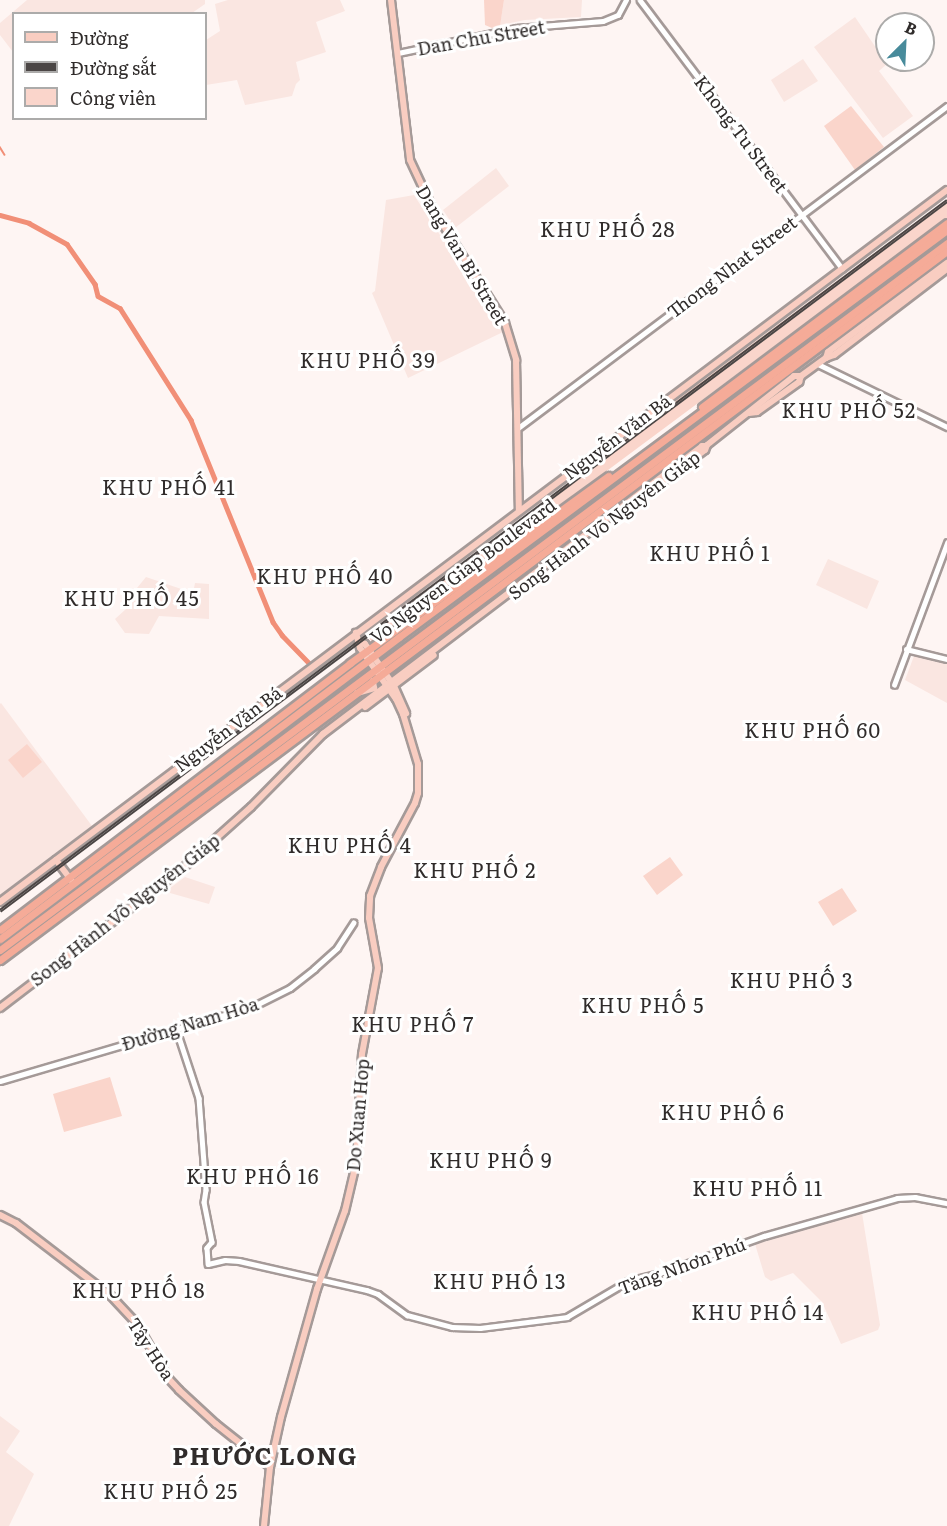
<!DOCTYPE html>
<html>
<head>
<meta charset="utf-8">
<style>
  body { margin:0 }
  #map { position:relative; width:947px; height:1526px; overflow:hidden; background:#fef5f3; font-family:Literata,serif }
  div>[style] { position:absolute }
  .built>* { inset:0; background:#fae6e1 }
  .green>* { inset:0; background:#fad5cb }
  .stream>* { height:1.5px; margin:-0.75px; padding:0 0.75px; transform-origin:0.75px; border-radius:0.75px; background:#f18f77 }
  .canal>* { height:4.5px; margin:-2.25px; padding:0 2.25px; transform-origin:2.25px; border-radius:2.25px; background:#f18f77 }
  .roads { filter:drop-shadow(2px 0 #a59a98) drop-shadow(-2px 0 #a59a98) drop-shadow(0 2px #a59a98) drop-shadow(0 -2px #a59a98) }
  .minor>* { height:4.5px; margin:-2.25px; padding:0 2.25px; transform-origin:2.25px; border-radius:2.25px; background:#fff }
  .major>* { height:6px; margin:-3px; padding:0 3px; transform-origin:3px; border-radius:3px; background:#f9cdc1 }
  .highway>* { height:7px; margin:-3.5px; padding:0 3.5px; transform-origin:3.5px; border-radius:3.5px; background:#f5ab98 }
  .rail>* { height:4px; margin-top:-2px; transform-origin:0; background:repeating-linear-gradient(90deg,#fff 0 4.5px,#4b4645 0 9px); box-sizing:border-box; border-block:2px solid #4b4645 }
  span { translate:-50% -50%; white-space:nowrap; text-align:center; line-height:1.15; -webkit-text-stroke:6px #fff; paint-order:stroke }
  .street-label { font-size:18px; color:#302c2b }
  .neighbourhood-label { font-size:20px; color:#302c2b; letter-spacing:1.5px }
  .district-label { font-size:24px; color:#302c2b; font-weight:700; letter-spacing:1.5px }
  .legend { position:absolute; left:12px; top:12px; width:195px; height:108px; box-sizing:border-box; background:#fff; border:2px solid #acabaa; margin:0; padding:8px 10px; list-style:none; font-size:18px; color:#302c2b }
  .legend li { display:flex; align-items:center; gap:12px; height:30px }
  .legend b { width:30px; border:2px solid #acabaa }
  .north { position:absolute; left:875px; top:12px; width:60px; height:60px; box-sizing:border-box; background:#fff; border:2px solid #acabaa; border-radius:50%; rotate:24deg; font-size:16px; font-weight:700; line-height:24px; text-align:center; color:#302c2b }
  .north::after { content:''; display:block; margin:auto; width:21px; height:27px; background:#488b9b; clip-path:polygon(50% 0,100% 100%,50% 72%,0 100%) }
</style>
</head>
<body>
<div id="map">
  <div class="built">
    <i style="clip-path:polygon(27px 0,205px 0,205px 4px,192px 13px,14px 14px,13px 52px,0 35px,0 23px)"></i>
    <i style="clip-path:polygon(228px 0,340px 0,345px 11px,316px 22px,326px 52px,296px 62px,300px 80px,296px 84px,292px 96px,245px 105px,237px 80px,206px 85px,206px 40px,220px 31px,215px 4px)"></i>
    <i style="clip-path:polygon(504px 0,582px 0,581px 17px,525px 20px,500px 25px)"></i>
    <i style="clip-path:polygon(855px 17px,887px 64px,879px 71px,913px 116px,883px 138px,814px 47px)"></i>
    <i style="clip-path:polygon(803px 59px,818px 81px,784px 102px,771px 80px)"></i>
    <i style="clip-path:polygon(496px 168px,509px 186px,455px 228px,443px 210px)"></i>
    <i style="clip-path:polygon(414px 195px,503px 332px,408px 378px,372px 293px,375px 291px,386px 200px)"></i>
    <i style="clip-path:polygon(828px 559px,879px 581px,867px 609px,816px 585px)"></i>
    <i style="clip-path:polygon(146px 577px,193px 593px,195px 583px,209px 584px,209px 619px,159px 616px,149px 634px,125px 633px,115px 619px,126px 609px,123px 605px)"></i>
    <i style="clip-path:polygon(914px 656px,947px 664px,947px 703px,905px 680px)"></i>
    <i style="clip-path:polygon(1px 703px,92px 826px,0 895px,0 704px)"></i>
    <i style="clip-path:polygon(185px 877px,215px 887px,209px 904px,170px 893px,170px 888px)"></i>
    <i style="clip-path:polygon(862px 1213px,880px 1325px,878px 1330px,841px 1344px,822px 1302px,793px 1273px,771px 1281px,765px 1277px,755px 1244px)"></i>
    <i style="clip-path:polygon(0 1416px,20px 1431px,6px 1452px,34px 1474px,9px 1526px,0 1526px)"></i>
  </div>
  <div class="green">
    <i style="clip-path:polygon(484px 0,504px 0,500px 26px,492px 28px,485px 25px)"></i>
    <i style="clip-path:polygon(851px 106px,884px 147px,855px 170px,824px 126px)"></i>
    <i style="clip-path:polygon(947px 199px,947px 218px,374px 644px,368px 637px,385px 619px,530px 514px,620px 442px)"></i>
    <i style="clip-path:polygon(27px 744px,42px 762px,23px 778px,8px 760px)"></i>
    <i style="clip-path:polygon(670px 857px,683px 875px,657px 895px,643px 876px)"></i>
    <i style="clip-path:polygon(842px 888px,857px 911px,833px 926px,818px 902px)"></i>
    <i style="clip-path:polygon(110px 1077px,122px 1116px,64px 1132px,53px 1094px)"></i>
  </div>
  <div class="stream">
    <i style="left:0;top:147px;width:9px;rotate:58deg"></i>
  </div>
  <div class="canal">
    <i style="left:0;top:215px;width:30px;rotate:15deg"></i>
    <i style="left:29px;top:223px;width:43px;rotate:28.9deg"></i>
    <i style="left:67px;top:244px;width:49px;rotate:55deg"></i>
    <i style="left:95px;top:284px;width:12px;rotate:76deg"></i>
    <i style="left:98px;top:296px;width:25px;rotate:29deg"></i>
    <i style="left:120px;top:308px;width:133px;rotate:57.6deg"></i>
    <i style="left:191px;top:420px;width:218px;rotate:67.9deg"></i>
    <i style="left:273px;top:622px;width:16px;rotate:55deg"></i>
    <i style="left:282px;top:635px;width:40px;rotate:46deg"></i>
  </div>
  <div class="roads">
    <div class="minor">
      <i style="left:640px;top:0;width:336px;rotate:53deg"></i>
      <i style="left:398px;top:53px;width:122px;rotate:-11.9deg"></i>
      <i style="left:517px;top:28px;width:86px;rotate:-4.7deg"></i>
      <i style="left:603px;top:21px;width:16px;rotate:-22deg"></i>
      <i style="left:618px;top:15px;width:17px;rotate:-62deg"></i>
      <i style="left:818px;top:364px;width:144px;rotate:26deg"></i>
      <i style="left:518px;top:428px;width:536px;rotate:-36.89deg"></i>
      <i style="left:906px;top:649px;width:42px;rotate:13.7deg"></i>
      <i style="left:894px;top:685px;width:152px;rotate:-69.5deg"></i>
      <i style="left:176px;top:1028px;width:74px;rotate:71.8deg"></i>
      <i style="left:199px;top:1098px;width:92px;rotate:85.6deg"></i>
      <i style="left:206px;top:1190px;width:12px;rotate:99deg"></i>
      <i style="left:204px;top:1202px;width:41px;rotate:78.7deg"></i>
      <i style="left:212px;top:1242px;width:8px;rotate:130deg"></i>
      <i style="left:207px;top:1248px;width:16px;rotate:86deg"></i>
      <i style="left:208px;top:1264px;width:17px;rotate:-13deg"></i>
      <i style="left:225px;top:1260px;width:14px;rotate:4deg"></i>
      <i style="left:239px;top:1261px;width:131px;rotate:12.8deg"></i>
      <i style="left:367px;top:1290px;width:12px;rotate:20deg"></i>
      <i style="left:378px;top:1294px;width:36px;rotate:36deg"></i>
      <i style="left:407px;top:1315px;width:47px;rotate:14.9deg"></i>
      <i style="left:452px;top:1327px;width:28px;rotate:2deg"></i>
      <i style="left:480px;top:1328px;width:88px;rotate:-7.2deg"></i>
      <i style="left:567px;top:1317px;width:71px;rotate:-30.5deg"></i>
      <i style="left:628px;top:1281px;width:33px;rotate:-14deg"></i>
      <i style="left:660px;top:1273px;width:110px;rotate:-19.6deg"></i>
      <i style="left:764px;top:1236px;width:138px;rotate:-15.9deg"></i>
      <i style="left:897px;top:1198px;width:18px;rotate:-3deg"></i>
      <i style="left:915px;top:1197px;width:33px;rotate:11deg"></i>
      <i style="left:0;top:1081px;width:263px;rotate:-16.4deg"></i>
      <i style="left:252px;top:1007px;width:42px;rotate:-26.6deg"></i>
      <i style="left:290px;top:988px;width:31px;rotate:-38deg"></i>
      <i style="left:314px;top:969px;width:31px;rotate:-42deg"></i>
      <i style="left:337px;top:948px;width:30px;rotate:-57deg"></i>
    </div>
    <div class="major">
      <i style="left:391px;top:0;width:161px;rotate:83.2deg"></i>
      <i style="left:410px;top:160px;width:54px;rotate:64.9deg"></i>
      <i style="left:433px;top:209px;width:135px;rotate:57.7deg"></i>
      <i style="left:505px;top:323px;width:39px;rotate:73deg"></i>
      <i style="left:516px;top:360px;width:151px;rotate:88.9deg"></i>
      <i style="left:826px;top:358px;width:9px;rotate:-21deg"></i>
      <i style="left:834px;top:355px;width:142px;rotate:-37.3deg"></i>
      <i style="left:749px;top:413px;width:8px;rotate:-7deg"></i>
      <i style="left:757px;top:412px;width:52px;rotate:-35.5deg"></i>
      <i style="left:799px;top:382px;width:6px;rotate:-72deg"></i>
      <i style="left:801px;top:376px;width:31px;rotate:-36deg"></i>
      <i style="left:826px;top:358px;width:6px;rotate:-72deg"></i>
      <i style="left:828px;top:352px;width:149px;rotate:-36.8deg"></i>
      <i style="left:616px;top:516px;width:111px;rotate:-36.6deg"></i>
      <i style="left:705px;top:450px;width:5px;rotate:-68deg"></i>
      <i style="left:707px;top:445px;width:111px;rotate:-38.4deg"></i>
      <i style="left:794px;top:376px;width:7px"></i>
      <i style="left:360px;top:642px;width:5px;rotate:22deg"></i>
      <i style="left:365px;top:644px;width:51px;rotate:55.4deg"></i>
      <i style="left:394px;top:686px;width:30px;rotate:66deg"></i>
      <i style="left:357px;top:693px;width:18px;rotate:-16deg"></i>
      <i style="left:374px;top:688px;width:7px;rotate:-98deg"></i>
      <i style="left:365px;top:707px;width:86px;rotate:-37deg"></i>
      <i style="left:56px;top:860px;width:26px;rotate:53deg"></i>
      <i style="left:0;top:902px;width:1185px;rotate:-36.94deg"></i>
      <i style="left:0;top:1008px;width:230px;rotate:-37.4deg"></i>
      <i style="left:183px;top:868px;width:91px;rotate:-41.9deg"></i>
      <i style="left:251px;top:807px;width:103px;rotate:-45.4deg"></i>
      <i style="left:323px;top:734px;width:476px;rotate:-37.2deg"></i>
      <i style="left:702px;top:446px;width:4px"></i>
      <i style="left:0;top:1215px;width:18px;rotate:27deg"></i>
      <i style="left:16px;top:1223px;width:120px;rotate:37.5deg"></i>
      <i style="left:111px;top:1296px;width:38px;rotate:47deg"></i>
      <i style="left:137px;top:1324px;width:62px;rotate:60.1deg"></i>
      <i style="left:168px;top:1378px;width:16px;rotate:47deg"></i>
      <i style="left:179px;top:1390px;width:50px;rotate:42.6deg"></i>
      <i style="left:216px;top:1424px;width:69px;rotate:38.5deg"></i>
      <i style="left:264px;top:1526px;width:59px;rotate:-84.2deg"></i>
      <i style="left:270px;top:1467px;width:51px;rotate:-77.6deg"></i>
      <i style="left:281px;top:1417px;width:133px;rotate:-74.3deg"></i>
      <i style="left:317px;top:1289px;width:83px;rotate:-70.3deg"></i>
      <i style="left:345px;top:1211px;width:48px;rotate:-76.8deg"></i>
      <i style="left:356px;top:1164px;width:110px;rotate:-86.9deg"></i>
      <i style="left:362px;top:1054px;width:87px;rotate:-79.5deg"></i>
      <i style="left:378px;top:968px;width:51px;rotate:-100.2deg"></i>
      <i style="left:369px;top:918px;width:22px;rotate:-87deg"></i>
      <i style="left:370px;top:896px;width:31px;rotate:-69deg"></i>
      <i style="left:381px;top:867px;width:72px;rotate:-62deg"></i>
      <i style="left:415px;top:803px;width:10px;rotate:-73deg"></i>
      <i style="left:418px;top:793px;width:29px;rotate:-90deg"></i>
      <i style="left:418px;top:764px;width:52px;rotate:-106.7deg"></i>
      <i style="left:403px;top:714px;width:17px;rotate:-115deg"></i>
      <i style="left:396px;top:699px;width:62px;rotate:-125.2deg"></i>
      <i style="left:360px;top:648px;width:16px;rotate:-105deg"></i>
    </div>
    <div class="highway">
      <i style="left:702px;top:407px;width:306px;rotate:-36.9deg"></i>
      <i style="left:0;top:930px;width:440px;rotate:-37.3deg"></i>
      <i style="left:350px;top:663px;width:319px;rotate:-35.9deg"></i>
      <i style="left:0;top:939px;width:500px;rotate:-37.12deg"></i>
      <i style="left:399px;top:637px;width:683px;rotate:-36.6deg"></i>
      <i style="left:0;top:950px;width:1182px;rotate:-36.74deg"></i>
      <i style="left:0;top:960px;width:1183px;rotate:-36.82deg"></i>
    </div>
  </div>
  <div class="rail">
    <i style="left:0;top:911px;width:1184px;rotate:-36.86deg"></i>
  </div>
  <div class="street-label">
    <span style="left:481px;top:38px;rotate:-10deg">Dan Chu Street</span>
    <span style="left:741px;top:134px;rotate:53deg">Khong Tu Street</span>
    <span style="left:462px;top:255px;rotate:59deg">Dang Van Bi Street</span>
    <span style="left:732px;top:267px;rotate:-37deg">Thong Nhat Street</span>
    <span style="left:617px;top:437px;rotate:-37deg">Nguyễn Văn Bá</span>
    <span style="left:604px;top:525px;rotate:-37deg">Song Hành Võ Nguyên Giáp</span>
    <span style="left:463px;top:571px;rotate:-37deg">Vo Nguyen Giap Boulevard</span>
    <span style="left:228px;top:729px;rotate:-37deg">Nguyễn Văn Bá</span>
    <span style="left:125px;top:910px;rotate:-38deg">Song Hành Võ Nguyên Giáp</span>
    <span style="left:190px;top:1024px;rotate:-17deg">Đường Nam Hòa</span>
    <span style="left:358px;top:1115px;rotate:-85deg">Do Xuan Hop</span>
    <span style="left:682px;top:1266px;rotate:-20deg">Tăng Nhơn Phú</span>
    <span style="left:151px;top:1349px;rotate:57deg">Tây Hòa</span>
  </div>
  <div class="neighbourhood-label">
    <span style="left:608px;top:228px">KHU PHỐ 28</span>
    <span style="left:368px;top:359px">KHU PHỐ 39</span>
    <span style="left:849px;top:409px">KHU PHỐ 52</span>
    <span style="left:169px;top:486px">KHU PHỐ 41</span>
    <span style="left:710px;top:552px">KHU PHỐ 1</span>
    <span style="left:325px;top:575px">KHU PHỐ 40</span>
    <span style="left:132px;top:597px">KHU PHỐ 45</span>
    <span style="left:813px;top:729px">KHU PHỐ 60</span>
    <span style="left:350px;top:844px">KHU PHỐ 4</span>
    <span style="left:475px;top:869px">KHU PHỐ 2</span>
    <span style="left:792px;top:979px">KHU PHỐ 3</span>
    <span style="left:643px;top:1004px">KHU PHỐ 5</span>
    <span style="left:413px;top:1023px">KHU PHỐ 7</span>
    <span style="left:723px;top:1111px">KHU PHỐ 6</span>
    <span style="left:491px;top:1159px">KHU PHỐ 9</span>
    <span style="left:253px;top:1175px">KHU PHỐ 16</span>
    <span style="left:758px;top:1187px">KHU PHỐ 11</span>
    <span style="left:500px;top:1280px">KHU PHỐ 13</span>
    <span style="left:139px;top:1289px">KHU PHỐ 18</span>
    <span style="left:758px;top:1311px">KHU PHỐ 14</span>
    <span style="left:171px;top:1490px">KHU PHỐ 25</span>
  </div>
  <div class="district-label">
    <span style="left:265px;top:1455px">PHƯỚC LONG</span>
  </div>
  <ul class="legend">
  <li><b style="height:8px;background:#f9cdc1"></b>Đường</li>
  <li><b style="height:8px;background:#4b4645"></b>Đường sắt</li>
  <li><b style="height:16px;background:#fad5cb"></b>Công viên</li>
  </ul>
  <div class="north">B</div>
</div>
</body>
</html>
